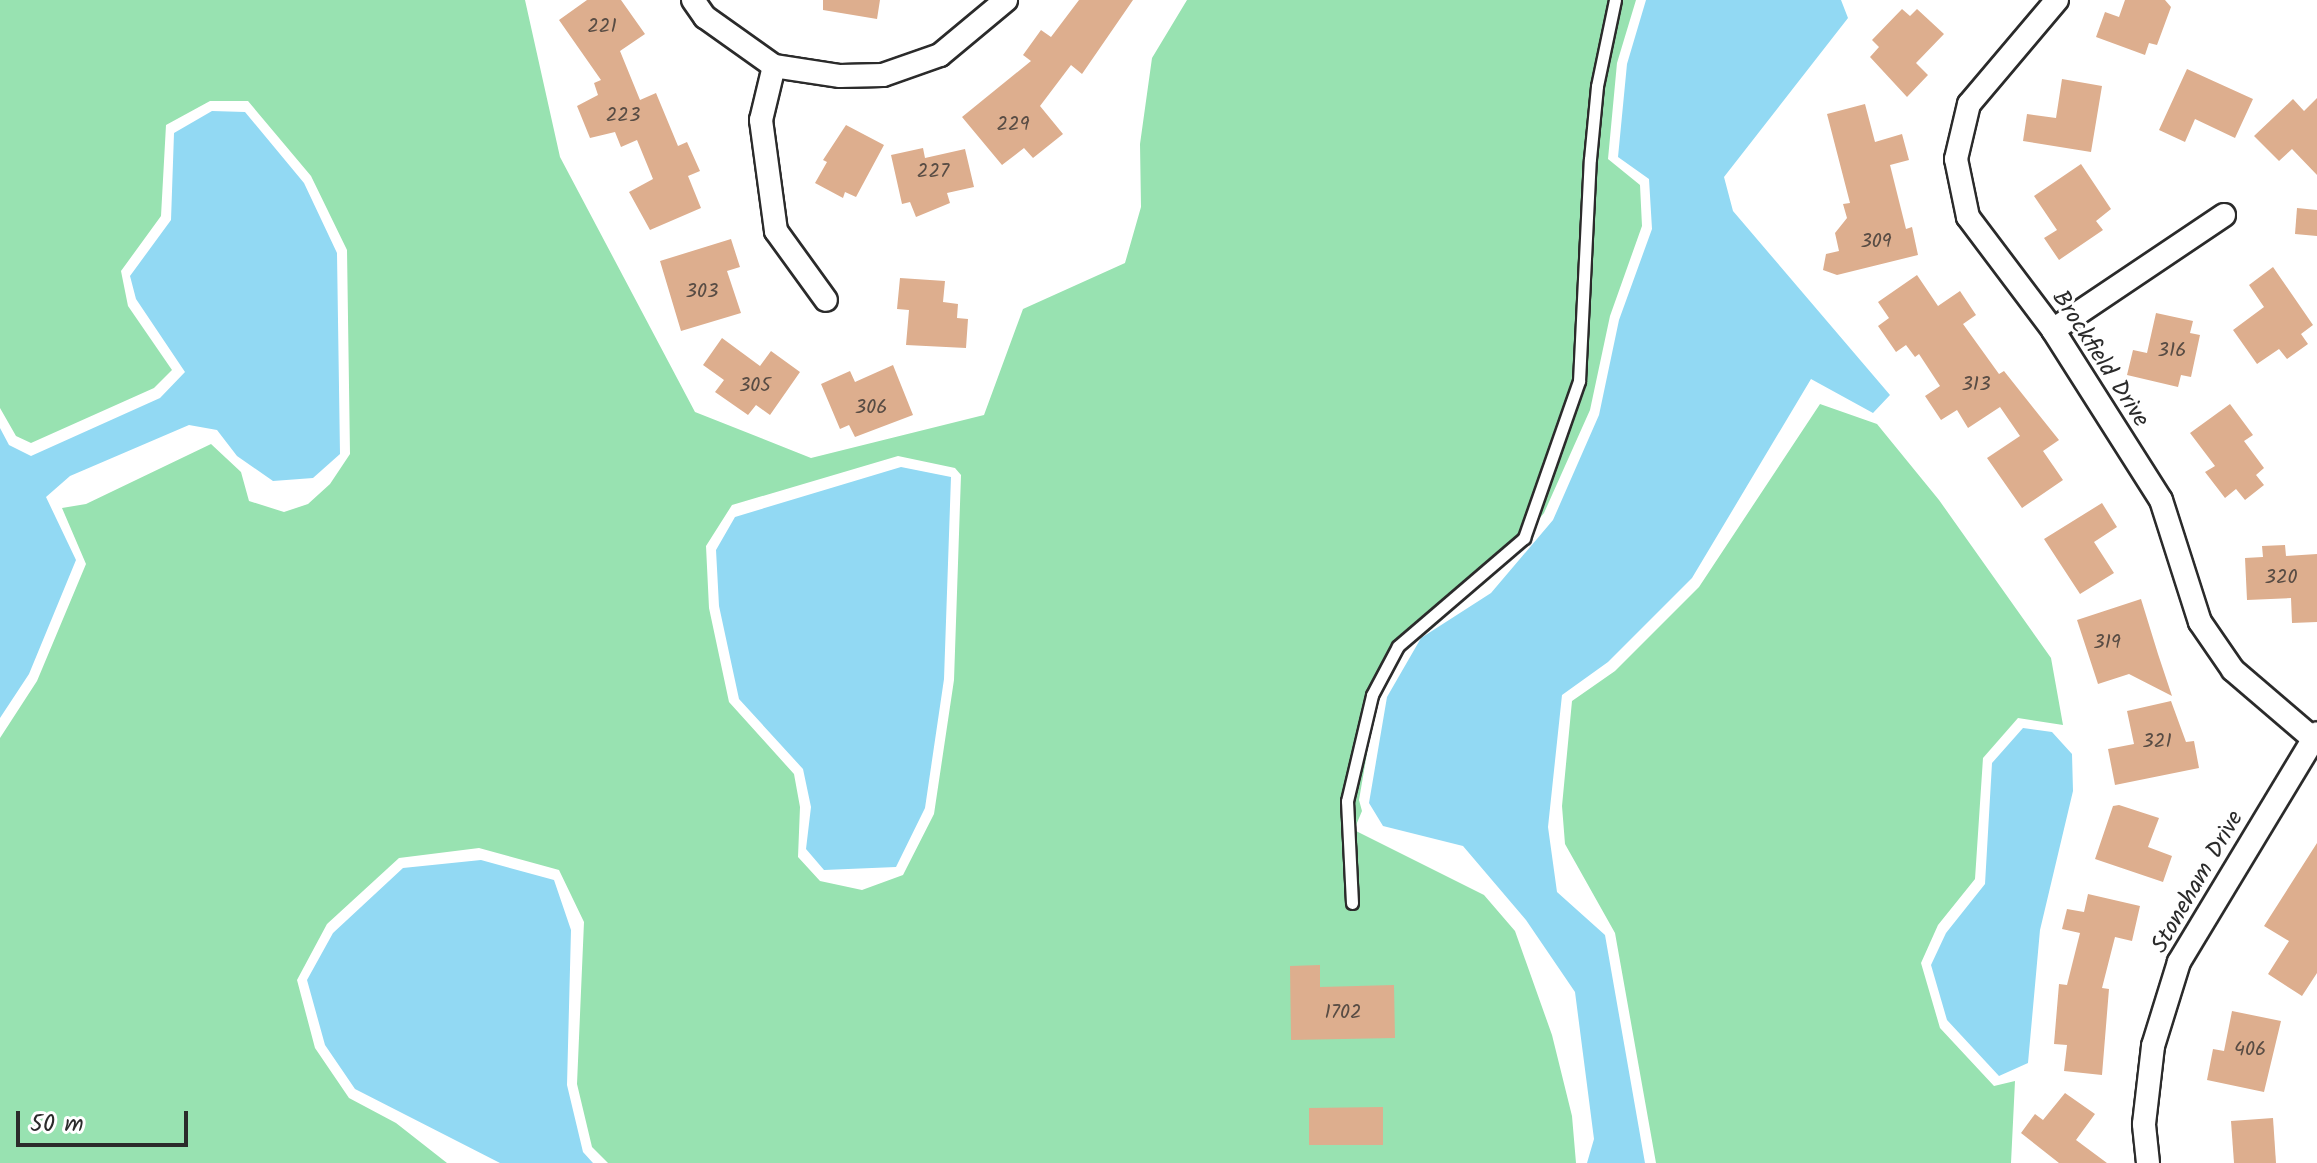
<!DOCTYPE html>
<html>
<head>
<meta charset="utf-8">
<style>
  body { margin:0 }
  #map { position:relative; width:2317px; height:1163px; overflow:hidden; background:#fff; font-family:Kalam,sans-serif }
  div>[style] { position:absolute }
  .green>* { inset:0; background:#98e2b1 }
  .water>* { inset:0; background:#92d9f3 }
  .building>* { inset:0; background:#ddae8e }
  .roads { filter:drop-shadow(2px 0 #2b2b2b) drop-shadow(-2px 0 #2b2b2b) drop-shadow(0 2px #2b2b2b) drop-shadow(0 -2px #2b2b2b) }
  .service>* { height:11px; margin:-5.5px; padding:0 5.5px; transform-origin:5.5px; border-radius:5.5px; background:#fff }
  .minor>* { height:22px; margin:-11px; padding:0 11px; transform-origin:11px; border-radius:11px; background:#fff }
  span { translate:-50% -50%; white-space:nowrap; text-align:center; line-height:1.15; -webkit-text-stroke:6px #fff; paint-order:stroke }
  .number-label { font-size:20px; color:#584c44 }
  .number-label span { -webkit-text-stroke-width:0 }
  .street-label { font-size:24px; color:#2b2b2b }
  .scale { position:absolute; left:16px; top:1111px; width:172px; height:36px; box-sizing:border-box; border:4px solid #2b2b2b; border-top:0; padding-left:10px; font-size:24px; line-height:28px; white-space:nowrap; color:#2b2b2b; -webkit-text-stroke:6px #fff; paint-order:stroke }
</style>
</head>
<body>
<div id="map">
  <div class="green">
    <i style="clip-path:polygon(evenodd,0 0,525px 0,560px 157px,695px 412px,811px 458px,984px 415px,1023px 309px,1125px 263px,1141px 207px,1140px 144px,1152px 58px,1187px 0,1636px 0,1617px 63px,1608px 159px,1640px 185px,1642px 226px,1610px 316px,1590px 410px,1544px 513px,1484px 584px,1412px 632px,1377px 695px,1359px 800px,1362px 811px,1354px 830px,1484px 895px,1515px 931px,1552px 1035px,1572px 1116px,1576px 1163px,608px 1163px,592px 1147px,577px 1084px,584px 922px,559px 870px,479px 848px,399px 858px,327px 924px,297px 980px,315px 1048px,349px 1098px,396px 1123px,447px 1163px,0 1163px,0 738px,37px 681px,86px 564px,62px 508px,86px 504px,211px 444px,241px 472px,249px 501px,284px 512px,308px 504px,330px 484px,350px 454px,347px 250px,311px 176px,248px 101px,210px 101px,166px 125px,161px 216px,121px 271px,128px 306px,172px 370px,154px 388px,31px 443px,16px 436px,0 408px,0 0,898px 456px,955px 468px,961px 475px,954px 680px,934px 814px,903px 875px,862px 890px,820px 881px,798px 857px,800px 807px,794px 774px,729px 702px,709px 608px,706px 546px,732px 505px,898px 456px)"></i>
    <i style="clip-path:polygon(1820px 404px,1877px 424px,1939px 500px,2051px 658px,2063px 725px,2018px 718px,1983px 758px,1975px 879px,1938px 925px,1921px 963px,1940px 1028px,1994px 1086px,2015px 1081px,2011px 1163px,1656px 1163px,1615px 933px,1565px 844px,1562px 806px,1572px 701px,1615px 671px,1699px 587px)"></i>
  </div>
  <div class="water">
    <i style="clip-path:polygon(1646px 0,1841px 0,1848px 18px,1724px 177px,1733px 211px,1890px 395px,1873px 413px,1811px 379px,1692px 578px,1608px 662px,1562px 695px,1548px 827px,1557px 892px,1605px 935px,1645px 1163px,1587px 1163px,1594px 1139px,1575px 992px,1526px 920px,1463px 846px,1383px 826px,1369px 803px,1387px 697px,1421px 638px,1491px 593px,1553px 520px,1599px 415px,1619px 320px,1652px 229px,1649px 179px,1618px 157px,1627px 64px)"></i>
    <i style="clip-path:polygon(212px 111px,245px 112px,304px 183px,337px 253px,340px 454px,313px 478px,273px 481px,237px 456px,217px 430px,189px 425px,70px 476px,46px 497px,76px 560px,29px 674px,0 718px,0 428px,9px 445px,31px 456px,160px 398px,185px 372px,136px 299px,130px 276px,171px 220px,174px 133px)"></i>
    <i style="clip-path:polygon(901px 467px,951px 477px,944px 679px,925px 808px,896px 867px,824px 870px,806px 849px,811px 807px,803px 769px,739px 699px,719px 606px,716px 550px,735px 517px)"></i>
    <i style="clip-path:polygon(2023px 728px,2052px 732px,2072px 754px,2073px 791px,2040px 930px,2028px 1063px,1999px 1076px,1947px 1020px,1931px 965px,1946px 933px,1985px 884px,1992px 763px)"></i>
    <i style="clip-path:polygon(481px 860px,554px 880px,571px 930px,567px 1085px,583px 1152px,593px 1163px,500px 1163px,355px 1089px,325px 1045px,307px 980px,333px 933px,403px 868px)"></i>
  </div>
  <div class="building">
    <i style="clip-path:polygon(587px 0,621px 0,645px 34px,620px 51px,640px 100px,656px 93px,678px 146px,687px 142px,700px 171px,688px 176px,701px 208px,650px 230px,629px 192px,653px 179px,637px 140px,621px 147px,615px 132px,590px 138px,577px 106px,598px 95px,594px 83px,601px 80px,559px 20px)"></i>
    <i style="clip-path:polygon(823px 0,880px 0,877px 19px,823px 10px)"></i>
    <i style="clip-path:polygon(1079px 0,1133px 0,1082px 74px,1071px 65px,1040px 106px,1063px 134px,1033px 158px,1024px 148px,1002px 165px,962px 117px,1031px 61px,1023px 55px,1041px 30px,1051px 37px)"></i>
    <i style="clip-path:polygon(2125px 0,2165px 0,2171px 7px,2157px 45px,2149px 43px,2145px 55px,2096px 37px,2105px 12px,2119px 17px)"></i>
    <i style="clip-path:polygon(1902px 9px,1910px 16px,1917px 9px,1944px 34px,1916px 63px,1928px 75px,1907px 97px,1870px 57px,1879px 47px,1872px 40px)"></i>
    <i style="clip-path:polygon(2187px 69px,2253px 99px,2235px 138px,2195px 119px,2185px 142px,2159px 130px)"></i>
    <i style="clip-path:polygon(2062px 79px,2102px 86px,2091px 152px,2023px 141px,2027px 114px,2056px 118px)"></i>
    <i style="clip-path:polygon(2317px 98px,2317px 175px,2292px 149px,2279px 161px,2254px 136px,2293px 99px,2304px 111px)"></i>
    <i style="clip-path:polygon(1865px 104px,1875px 142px,1902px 134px,1909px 160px,1890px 165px,1906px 229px,1912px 227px,1918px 255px,1837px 275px,1823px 270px,1826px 254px,1839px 251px,1835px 233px,1847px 218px,1843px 204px,1850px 203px,1827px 114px)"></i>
    <i style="clip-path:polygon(846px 125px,884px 145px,856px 197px,845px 192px,843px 198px,815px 183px,827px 162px,823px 160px)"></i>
    <i style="clip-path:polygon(923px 148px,925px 158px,965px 149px,974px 187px,947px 193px,950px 203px,916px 217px,910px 202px,902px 204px,891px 155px)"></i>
    <i style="clip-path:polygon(2081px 164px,2111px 209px,2096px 221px,2103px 230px,2059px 260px,2044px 238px,2057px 230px,2034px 196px)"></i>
    <i style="clip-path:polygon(2297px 208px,2317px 210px,2317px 236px,2295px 234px)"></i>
    <i style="clip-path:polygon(731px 239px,740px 267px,727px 271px,741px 313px,681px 331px,660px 261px)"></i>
    <i style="clip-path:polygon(2273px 267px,2313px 325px,2301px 334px,2308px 344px,2287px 359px,2279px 349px,2257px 364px,2233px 330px,2264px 307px,2249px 285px)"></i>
    <i style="clip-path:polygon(1917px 275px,1938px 306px,1960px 291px,1976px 315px,1963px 324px,1999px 374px,2004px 371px,2059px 440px,2043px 451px,2063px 480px,2022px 508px,1987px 458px,2020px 436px,2000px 407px,1968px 428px,1957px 410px,1941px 420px,1925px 396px,1940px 386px,1919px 354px,1915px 357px,1906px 345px,1896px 352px,1878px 326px,1889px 318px,1878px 302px)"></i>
    <i style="clip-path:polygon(900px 278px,945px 281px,943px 302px,958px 304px,957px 318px,968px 319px,966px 348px,906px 345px,909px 310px,897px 309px)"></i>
    <i style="clip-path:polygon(2156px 313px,2193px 321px,2190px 333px,2200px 335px,2191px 377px,2181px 375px,2178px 387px,2127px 375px,2133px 350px,2147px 353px)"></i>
    <i style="clip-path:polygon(722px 338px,760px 366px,771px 351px,800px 372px,770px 415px,756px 405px,748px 415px,715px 392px,724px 380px,703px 365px)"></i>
    <i style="clip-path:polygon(893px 365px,913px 415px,855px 437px,849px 425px,840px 429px,821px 384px,850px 371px,855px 382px)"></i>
    <i style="clip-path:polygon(2230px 404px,2253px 435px,2244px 441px,2264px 468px,2256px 475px,2264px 485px,2245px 500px,2236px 489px,2225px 498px,2205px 472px,2215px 466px,2190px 433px)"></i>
    <i style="clip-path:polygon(2102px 503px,2117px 527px,2094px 542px,2114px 573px,2080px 594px,2044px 539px)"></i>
    <i style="clip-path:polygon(2285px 545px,2286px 556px,2317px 554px,2317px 622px,2292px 623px,2291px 598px,2247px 600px,2245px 558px,2263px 557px,2262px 546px)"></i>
    <i style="clip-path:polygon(2141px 599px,2158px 654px,2172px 696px,2129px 674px,2098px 684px,2077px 620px)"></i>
    <i style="clip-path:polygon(2171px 701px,2186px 742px,2194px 741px,2199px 768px,2115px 785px,2108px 749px,2134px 744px,2127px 711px)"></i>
    <i style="clip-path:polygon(2119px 805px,2159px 818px,2148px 847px,2172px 856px,2163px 882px,2095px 859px,2113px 806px)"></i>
    <i style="clip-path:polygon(2317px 843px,2317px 973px,2302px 996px,2268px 974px,2289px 941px,2264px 926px)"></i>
    <i style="clip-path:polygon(2088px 894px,2140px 906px,2132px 941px,2115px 937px,2102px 988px,2109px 989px,2102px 1075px,2064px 1071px,2067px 1045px,2054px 1044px,2059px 984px,2067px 985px,2080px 933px,2062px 929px,2067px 909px,2084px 912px)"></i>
    <i style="clip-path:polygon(1320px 965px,1320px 987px,1394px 985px,1395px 1038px,1291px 1040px,1290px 966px)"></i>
    <i style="clip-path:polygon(2232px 1011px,2281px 1021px,2264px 1092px,2207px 1080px,2213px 1049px,2224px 1051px)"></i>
    <i style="clip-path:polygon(2065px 1093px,2095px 1114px,2076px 1140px,2107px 1163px,2059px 1163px,2021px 1133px,2035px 1114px,2043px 1120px)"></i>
    <i style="clip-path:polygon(1383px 1107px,1383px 1145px,1309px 1145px,1309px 1108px)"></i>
    <i style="clip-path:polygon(2273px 1118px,2276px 1163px,2234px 1163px,2231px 1121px)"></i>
  </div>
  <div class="roads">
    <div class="service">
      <i style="left:1352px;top:903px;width:102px;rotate:-92.8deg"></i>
      <i style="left:1347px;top:801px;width:109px;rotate:-76.7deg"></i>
      <i style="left:1372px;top:695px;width:55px;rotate:-62deg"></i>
      <i style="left:1398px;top:646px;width:166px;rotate:-40.6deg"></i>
      <i style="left:1524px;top:538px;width:166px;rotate:-70.7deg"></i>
      <i style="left:1579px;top:381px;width:222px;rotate:-87.2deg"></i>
      <i style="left:1590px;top:159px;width:73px;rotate:-84.5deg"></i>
      <i style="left:1597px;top:86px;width:88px;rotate:-78.2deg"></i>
    </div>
    <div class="minor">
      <i style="left:693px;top:0;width:21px;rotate:55deg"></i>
      <i style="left:705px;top:17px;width:85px;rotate:35.4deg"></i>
      <i style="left:774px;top:66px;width:67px;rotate:8.6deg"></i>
      <i style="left:840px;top:76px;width:43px;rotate:-1.3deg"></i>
      <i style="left:883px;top:75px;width:60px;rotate:-19.3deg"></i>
      <i style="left:940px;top:55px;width:86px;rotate:-39.8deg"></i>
      <i style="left:2057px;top:0;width:136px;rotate:130.2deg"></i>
      <i style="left:1969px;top:104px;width:57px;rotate:103.3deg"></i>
      <i style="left:1956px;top:159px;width:59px;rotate:78.3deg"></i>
      <i style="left:1968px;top:217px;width:141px;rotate:53deg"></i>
      <i style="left:2053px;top:330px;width:201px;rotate:57.6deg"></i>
      <i style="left:2161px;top:500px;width:128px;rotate:72.3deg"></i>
      <i style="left:2200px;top:622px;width:58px;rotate:55.5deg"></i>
      <i style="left:2233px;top:670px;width:111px;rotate:40.6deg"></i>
      <i style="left:774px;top:66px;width:56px;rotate:103.5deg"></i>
      <i style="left:761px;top:120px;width:112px;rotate:82.3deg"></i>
      <i style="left:776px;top:231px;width:85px;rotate:54.1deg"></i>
      <i style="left:2053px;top:330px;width:206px;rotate:-33.9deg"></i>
      <i style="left:2148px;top:1163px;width:39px;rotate:-96deg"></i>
      <i style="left:2144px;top:1124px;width:79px;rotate:-83.4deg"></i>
      <i style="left:2153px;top:1046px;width:88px;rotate:-72.8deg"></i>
      <i style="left:2179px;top:962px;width:267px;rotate:-58.9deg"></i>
    </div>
  </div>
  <div class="number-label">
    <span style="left:602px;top:27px">221</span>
    <span style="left:623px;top:116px">223</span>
    <span style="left:1013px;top:125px">229</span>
    <span style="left:933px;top:172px">227</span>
    <span style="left:1876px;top:242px">309</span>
    <span style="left:702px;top:292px">303</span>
    <span style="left:2172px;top:351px">316</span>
    <span style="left:1976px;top:385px">313</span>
    <span style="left:755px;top:386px">305</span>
    <span style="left:871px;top:408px">306</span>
    <span style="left:2281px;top:578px">320</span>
    <span style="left:2107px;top:643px">319</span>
    <span style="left:2157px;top:742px">321</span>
    <span style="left:1343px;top:1013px">1702</span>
    <span style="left:2250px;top:1050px">406</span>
  </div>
  <div class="street-label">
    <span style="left:2100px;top:359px;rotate:57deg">Brockfield Drive</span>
    <span style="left:2198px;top:882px;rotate:-60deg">Stoneham Drive</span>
  </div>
  <div class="scale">50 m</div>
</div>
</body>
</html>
